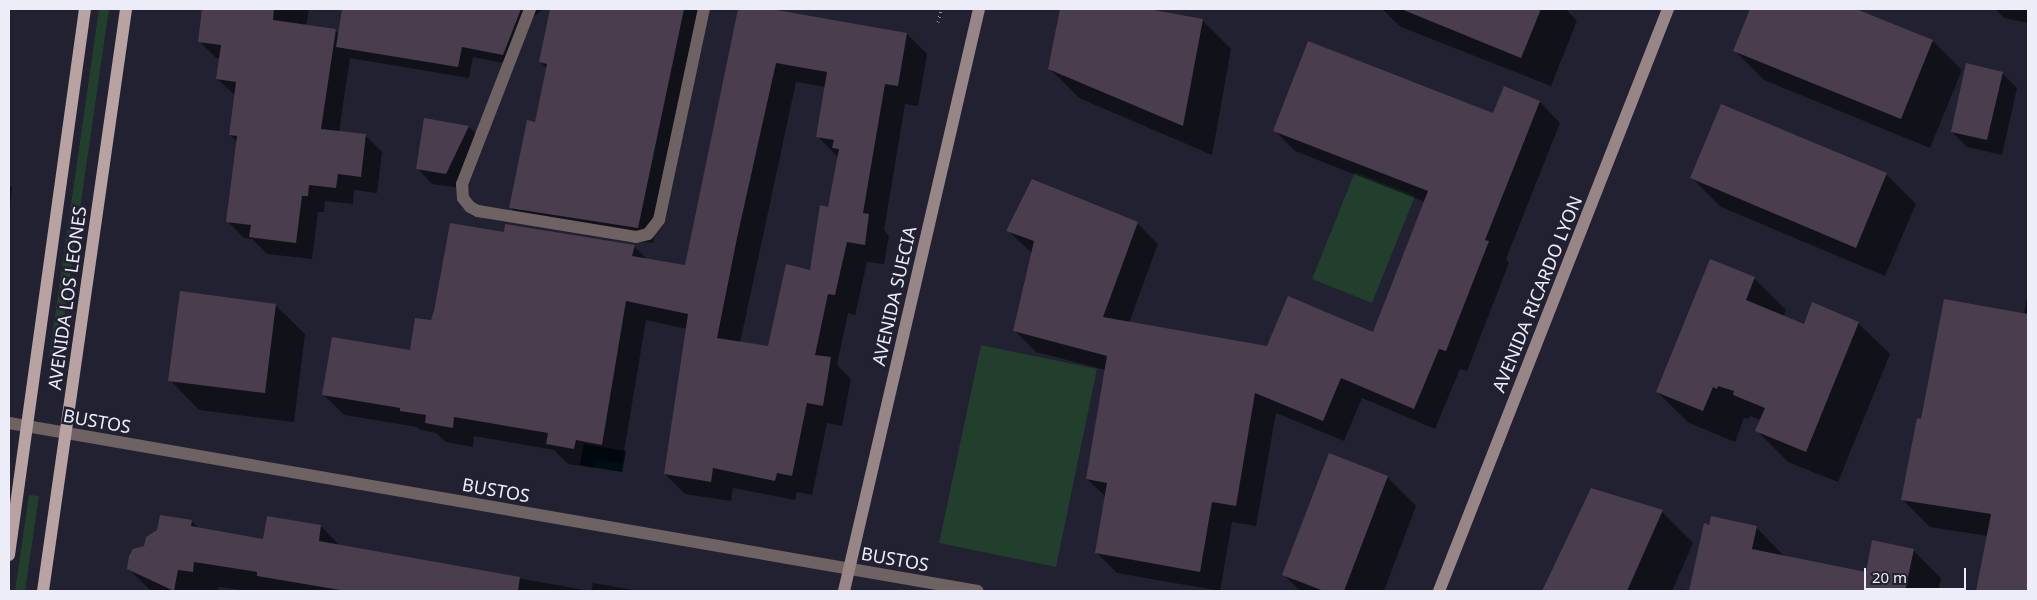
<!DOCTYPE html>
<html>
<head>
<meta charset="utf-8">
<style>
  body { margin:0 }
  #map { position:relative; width:2037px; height:600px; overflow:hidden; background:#212132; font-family:"Noto Sans",sans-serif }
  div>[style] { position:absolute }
  .green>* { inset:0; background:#213f2c }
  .water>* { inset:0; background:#000f15 }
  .shadow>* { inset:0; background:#0007 }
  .building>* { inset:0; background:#493d4e }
  .path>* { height:3px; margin-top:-1.5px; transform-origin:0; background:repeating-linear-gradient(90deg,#8f8f9d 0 1px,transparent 0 5px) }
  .street>* { height:12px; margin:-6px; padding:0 6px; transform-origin:6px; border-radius:6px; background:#6e6262 }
  .secondary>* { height:12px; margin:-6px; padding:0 6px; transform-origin:6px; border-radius:6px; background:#988686 }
  .primary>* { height:12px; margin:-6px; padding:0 6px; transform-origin:6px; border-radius:6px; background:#b9a2a2 }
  span { translate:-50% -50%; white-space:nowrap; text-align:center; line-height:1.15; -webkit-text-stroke:5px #212132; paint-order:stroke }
  .street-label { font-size:18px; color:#ededf9 }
  .frame { position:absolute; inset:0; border:10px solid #ededf9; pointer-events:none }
  .scale { position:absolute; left:1864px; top:568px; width:102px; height:22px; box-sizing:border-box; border:2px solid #ededf9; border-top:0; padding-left:6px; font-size:15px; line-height:18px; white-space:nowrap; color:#ededf9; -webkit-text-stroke:4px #212132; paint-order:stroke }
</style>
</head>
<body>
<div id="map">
  <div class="green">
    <i style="clip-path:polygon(99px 9px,109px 9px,58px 360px,49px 358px)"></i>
    <i style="clip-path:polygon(1355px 172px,1415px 196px,1372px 303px,1312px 279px)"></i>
    <i style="clip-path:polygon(981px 345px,1097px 369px,1056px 567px,939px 543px)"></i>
    <i style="clip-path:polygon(29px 495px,39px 496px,25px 591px,15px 591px)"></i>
  </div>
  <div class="water">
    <i style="clip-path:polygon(584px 444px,626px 451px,622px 472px,580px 465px)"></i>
  </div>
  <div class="shadow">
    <i style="clip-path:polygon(206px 9px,309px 9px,306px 26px,335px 30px,339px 34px,363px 13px,364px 9px,543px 9px,533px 17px,514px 65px,473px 57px,469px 78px,350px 58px,339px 132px,366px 136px,382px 152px,377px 193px,354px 190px,353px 204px,325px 201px,324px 212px,318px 212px,312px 259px,267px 254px,252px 239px,244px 238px,227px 221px,237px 142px,230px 135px,235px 95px,217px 79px,220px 58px,216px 58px,199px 41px)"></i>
    <i style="clip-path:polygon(552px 9px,703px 10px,653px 243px,525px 223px,510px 207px,536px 124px,548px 69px,540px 62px)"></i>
    <i style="clip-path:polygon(evenodd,739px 9px,765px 9px,907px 34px,927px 54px,918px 106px,905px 104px,884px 230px,889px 236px,884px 264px,867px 262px,855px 315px,848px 313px,837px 365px,851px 379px,842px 426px,827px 423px,812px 495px,797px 492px,795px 500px,733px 488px,731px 501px,685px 494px,665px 474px,687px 329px,646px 320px,622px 464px,596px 459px,594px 468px,568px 464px,554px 450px,474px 436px,473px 447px,446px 442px,436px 433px,421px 430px,417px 427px,344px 415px,324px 395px,411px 351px,431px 322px,505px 234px,634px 246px,648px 260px,686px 267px,739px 9px,796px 82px,826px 87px,818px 137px,838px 157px,830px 208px,811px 271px,769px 348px,740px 343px,796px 82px)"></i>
    <i style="clip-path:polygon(1061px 9px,1141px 9px,1202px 20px,1231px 49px,1212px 155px,1079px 98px,1050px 69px)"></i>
    <i style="clip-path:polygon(1382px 9px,1566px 9px,1577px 21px,1551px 86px,1401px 27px)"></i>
    <i style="clip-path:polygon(1752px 9px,1853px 9px,1933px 41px,1962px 70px,1930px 148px,1764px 80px,1735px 51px)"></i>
    <i style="clip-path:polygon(1995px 9px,2028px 9px,2028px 23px,2004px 18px)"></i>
    <i style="clip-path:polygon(2002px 73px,2017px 88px,2002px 155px,1967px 147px,1952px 132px)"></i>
    <i style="clip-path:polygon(1540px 102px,1560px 123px,1506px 259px,1509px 263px,1467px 371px,1460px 369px,1435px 429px,1362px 398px,1344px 441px,1276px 413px,1256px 526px,1232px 522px,1220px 591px,1117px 573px,1096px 552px,1106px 497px,1087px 479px,1106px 370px,1036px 352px,1015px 331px,1032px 253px,1008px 231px,1137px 223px,1158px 244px,1129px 323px,1268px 348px,1374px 333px,1425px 202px,1295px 151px,1274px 130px,1494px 115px)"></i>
    <i style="clip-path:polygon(1722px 106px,1886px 174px,1916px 204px,1885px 276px,1721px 207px,1692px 178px)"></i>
    <i style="clip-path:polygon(425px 120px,469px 127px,484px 142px,461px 188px,432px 184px,417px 168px)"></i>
    <i style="clip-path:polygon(9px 184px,12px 187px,9px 223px)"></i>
    <i style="clip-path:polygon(1710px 260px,1755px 279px,1786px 310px,1783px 317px,1804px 326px,1858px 323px,1890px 354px,1838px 482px,1788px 462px,1757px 431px,1761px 421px,1758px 419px,1750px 416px,1749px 419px,1744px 418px,1735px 442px,1689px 423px,1657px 392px)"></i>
    <i style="clip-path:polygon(2028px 290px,2028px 591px,1977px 591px,1988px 536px,1930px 527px,1902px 499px,1922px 420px,2024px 315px)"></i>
    <i style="clip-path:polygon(275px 305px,305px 334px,294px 422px,199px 410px,170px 380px)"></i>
    <i style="clip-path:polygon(1387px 477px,1416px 506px,1384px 591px,1300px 591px,1284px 575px)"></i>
    <i style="clip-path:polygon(1591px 489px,1662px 512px,1693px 543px,1672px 591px,1543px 591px)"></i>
    <i style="clip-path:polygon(191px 521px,199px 528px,264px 540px,321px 526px,340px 546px,590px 591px,249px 591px,219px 587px,218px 591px,151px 591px,128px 568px,145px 547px)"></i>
    <i style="clip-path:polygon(1756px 527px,1784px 556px,1866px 573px,1913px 550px,1941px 578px,1938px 591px,1681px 591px,1681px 589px,1690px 591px)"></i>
    <i style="clip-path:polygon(593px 583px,640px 591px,591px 591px)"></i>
  </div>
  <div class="building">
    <i style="clip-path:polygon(202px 9px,274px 9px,273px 20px,336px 29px,321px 129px,366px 134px,361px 177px,338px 174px,336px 188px,309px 185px,308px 196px,302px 196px,296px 243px,249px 237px,251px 225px,226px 222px,237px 136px,229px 135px,236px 82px,216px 79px,221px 45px,198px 42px)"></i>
    <i style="clip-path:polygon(342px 9px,521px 9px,503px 55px,462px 47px,458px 67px,336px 47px)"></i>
    <i style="clip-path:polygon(550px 9px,684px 9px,638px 228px,509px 208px,527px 120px,535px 122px,547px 64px,539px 62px)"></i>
    <i style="clip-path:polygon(evenodd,738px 9px,771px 9px,907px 33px,898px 86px,885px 84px,863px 213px,869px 214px,865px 245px,847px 242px,835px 295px,828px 294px,815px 355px,831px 357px,823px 406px,807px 403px,792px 476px,777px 473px,775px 481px,713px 468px,711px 482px,664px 474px,688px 314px,626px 301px,602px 445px,576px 440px,574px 449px,546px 444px,548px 433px,454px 417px,453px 428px,425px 423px,426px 415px,400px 411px,400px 408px,322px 395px,332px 337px,410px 350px,415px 318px,431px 320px,434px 311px,450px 223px,504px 232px,505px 224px,635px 245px,632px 256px,685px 265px,738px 9px,776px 63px,827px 72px,816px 137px,834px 140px,832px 148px,839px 149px,828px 207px,820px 205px,810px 270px,786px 264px,768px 346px,717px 338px,737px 238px,776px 63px)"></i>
    <i style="clip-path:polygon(1060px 9px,1148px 9px,1203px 19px,1183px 126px,1048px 69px)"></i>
    <i style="clip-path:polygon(1401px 9px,1541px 9px,1521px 58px)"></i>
    <i style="clip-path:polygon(1750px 9px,1856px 9px,1933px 40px,1901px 119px,1733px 51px)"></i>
    <i style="clip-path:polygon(1308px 41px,1493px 113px,1504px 86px,1540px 101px,1485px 240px,1489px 241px,1446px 351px,1439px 349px,1414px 409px,1341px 378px,1323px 421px,1255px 393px,1236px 506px,1212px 502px,1200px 572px,1095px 553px,1107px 483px,1086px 479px,1107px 356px,1013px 331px,1034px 241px,1006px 231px,1032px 179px,1138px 222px,1103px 317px,1267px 346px,1288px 296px,1373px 332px,1428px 191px,1273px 131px)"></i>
    <i style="clip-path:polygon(1966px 63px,2003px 72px,1987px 140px,1951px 132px)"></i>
    <i style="clip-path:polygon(1721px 104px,1887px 173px,1856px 248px,1690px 178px)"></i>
    <i style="clip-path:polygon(424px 118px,469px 126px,446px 174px,416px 169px)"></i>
    <i style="clip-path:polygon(1710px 259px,1755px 277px,1746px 300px,1804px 324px,1812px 302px,1859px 322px,1806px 452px,1755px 431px,1765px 408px,1733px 395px,1734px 391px,1718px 386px,1717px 389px,1713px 387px,1703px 411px,1656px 392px)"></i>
    <i style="clip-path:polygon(180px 291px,276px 304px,265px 393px,168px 381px)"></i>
    <i style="clip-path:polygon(1944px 299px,2028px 314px,2028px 591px,1976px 591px,1991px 514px,1901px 500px,1917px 418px,1921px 419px)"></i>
    <i style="clip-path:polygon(1329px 453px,1388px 476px,1344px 591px,1324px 591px,1282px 575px)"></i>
    <i style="clip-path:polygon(1591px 488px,1663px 510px,1627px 591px,1542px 591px)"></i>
    <i style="clip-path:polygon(160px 515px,192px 520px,191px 526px,263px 539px,267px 516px,321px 525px,319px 541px,520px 577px,518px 591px,346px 591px,257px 576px,257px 572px,194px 562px,193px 572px,178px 570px,174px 591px,127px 569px,129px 556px,133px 549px,144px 546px,146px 537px,157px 530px)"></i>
    <i style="clip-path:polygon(1711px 516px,1757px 526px,1752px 549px,1866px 572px,1872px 540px,1914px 549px,1905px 591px,1689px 591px,1704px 523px,1709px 525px)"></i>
  </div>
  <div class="path">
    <i style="left:938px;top:22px;width:13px;rotate:-77deg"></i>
  </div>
  <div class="street">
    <i style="left:530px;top:9px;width:188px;rotate:111.2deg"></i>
    <i style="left:462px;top:184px;width:14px;rotate:86deg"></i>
    <i style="left:463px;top:198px;width:11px;rotate:52deg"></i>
    <i style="left:470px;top:207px;width:9px;rotate:27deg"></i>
    <i style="left:478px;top:211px;width:160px;rotate:9.3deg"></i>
    <i style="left:636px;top:237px;width:12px;rotate:-14deg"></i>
    <i style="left:648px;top:234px;width:18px;rotate:-52deg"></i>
    <i style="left:659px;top:220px;width:216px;rotate:-78deg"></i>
    <i style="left:9px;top:423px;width:983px;rotate:9.84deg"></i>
  </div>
  <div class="secondary">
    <i style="left:844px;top:591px;width:597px;rotate:-76.94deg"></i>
    <i style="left:1439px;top:591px;width:625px;rotate:-68.52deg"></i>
  </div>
  <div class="primary">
    <i style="left:9px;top:555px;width:551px;rotate:-82.08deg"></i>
    <i style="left:43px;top:591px;width:588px;rotate:-81.88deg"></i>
  </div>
  <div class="street-label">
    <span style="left:1537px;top:294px;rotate:-68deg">AVENIDA RICARDO LYON</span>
    <span style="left:894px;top:296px;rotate:-77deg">AVENIDA SUECIA</span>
    <span style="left:67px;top:298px;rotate:-82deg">AVENIDA LOS LEONES</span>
    <span style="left:97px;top:421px;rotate:10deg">BUSTOS</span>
    <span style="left:496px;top:490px;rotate:10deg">BUSTOS</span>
    <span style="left:895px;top:559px;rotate:10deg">BUSTOS</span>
  </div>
  <div class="frame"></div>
  <div class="scale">20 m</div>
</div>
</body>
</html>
